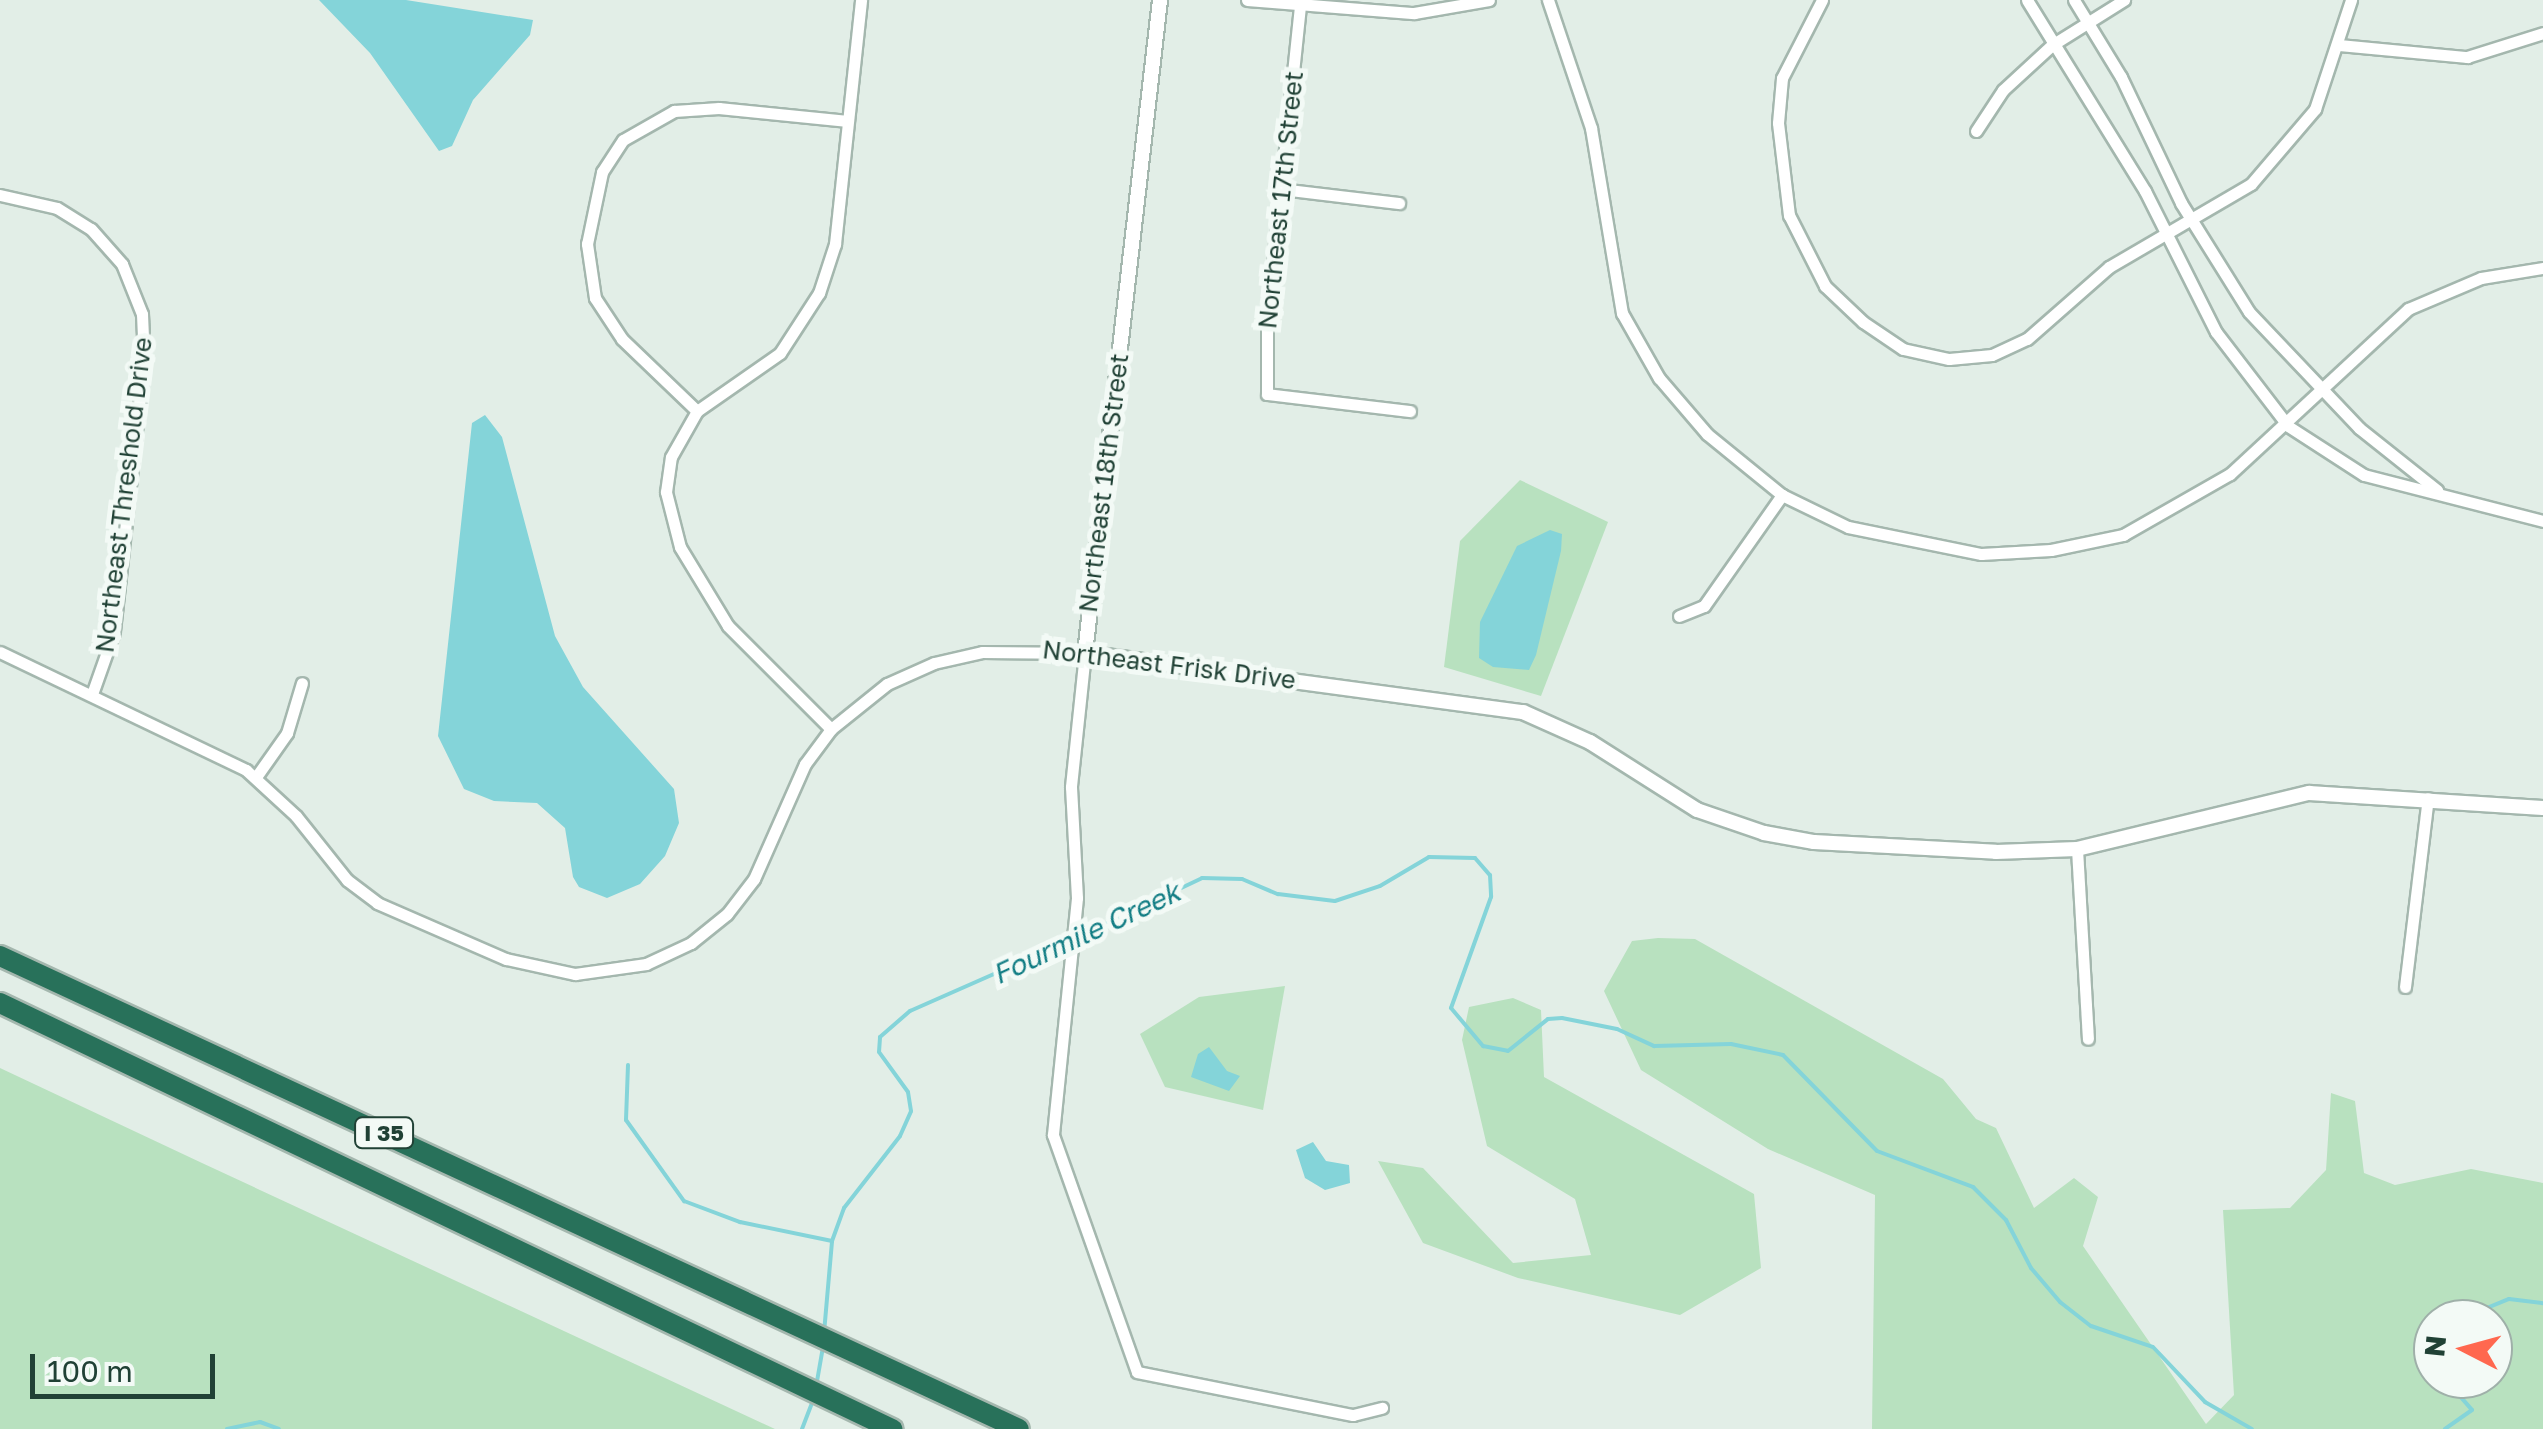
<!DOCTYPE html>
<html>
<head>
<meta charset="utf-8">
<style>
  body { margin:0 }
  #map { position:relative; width:2543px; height:1429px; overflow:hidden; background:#e2eee7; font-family:"Golos Text",sans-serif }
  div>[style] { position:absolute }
  .green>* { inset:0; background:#b8e1bf }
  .water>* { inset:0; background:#84d4d9 }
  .stream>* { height:4px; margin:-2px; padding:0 2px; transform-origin:2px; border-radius:2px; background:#84d4d9 }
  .roads { filter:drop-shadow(2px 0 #a4b7ae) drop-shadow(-2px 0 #a4b7ae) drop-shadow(0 2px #a4b7ae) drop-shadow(0 -2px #a4b7ae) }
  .minor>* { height:11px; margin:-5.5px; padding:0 5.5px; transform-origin:5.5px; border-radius:5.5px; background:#fff }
  .tertiary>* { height:14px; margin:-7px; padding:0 7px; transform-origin:7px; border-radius:7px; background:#fff }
  .motorway>* { height:20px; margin:-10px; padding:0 10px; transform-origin:10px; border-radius:10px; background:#28715a }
  span { translate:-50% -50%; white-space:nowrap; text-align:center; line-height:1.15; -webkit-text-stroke:10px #f3faf6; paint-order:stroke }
  .shield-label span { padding:2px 8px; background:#f3faf6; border:2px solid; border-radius:8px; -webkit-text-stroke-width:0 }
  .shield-label { font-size:22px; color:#204135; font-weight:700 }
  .street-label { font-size:25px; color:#204135 }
  .water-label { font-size:28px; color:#127d84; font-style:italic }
  .north { position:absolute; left:2413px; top:1299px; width:100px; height:100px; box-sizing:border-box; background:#f3faf6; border:2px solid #9fb0a9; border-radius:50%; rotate:276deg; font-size:28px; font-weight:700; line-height:40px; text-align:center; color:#204135 }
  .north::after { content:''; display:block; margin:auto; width:35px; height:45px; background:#ff684f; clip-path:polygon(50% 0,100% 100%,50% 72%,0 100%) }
  .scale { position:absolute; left:30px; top:1354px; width:185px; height:45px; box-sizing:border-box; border:5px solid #204135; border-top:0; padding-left:12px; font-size:30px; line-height:35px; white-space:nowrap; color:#204135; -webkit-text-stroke:8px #f3faf6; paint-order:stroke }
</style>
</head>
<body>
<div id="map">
  <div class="green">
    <i style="clip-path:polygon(1520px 480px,1608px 522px,1541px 696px,1444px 667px,1460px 541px)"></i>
    <i style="clip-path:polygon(evenodd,1658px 938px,1695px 939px,1943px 1079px,1976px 1119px,1996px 1128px,2034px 1208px,2074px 1178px,2098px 1197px,2083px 1246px,2206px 1424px,2234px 1395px,2223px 1210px,2290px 1208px,2326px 1170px,2331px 1093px,2355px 1101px,2364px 1173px,2395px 1185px,2471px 1169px,2543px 1183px,2543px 1429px,1872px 1429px,1875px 1195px,1768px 1149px,1641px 1070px,1604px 991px,1632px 941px,1658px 938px,2433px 1319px,2493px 1319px,2493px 1379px,2433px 1379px,2433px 1319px)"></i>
    <i style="clip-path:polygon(1285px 986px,1263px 1110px,1165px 1087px,1140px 1034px,1199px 997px)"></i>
    <i style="clip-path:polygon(1513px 998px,1541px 1010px,1544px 1077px,1754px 1194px,1761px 1268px,1680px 1315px,1518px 1278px,1423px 1243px,1378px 1161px,1423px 1168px,1513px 1263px,1591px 1255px,1575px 1199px,1487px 1146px,1462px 1040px,1469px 1007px)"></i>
    <i style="clip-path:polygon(0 1068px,202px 1163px,775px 1429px,0 1429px)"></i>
  </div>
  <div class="water">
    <i style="clip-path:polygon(319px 0,406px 0,533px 20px,530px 35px,473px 100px,452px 146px,439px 151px,370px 53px)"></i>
    <i style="clip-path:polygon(485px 415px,502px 437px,555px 636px,583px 687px,674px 789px,679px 823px,665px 856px,640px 884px,607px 898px,579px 887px,573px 877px,565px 828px,537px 803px,494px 801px,464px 789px,438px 736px,472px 423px)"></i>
    <i style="clip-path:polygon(1550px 530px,1562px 534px,1561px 551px,1536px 655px,1529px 670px,1493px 667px,1479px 658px,1480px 622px,1517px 546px)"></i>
    <i style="clip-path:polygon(1209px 1047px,1227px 1071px,1240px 1076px,1229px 1091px,1191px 1077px,1198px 1054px)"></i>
    <i style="clip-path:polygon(1313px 1142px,1326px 1161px,1349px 1165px,1350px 1183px,1325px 1190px,1305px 1178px,1296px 1150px)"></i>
  </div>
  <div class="stream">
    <i style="left:1078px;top:937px;width:137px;rotate:-25.4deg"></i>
    <i style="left:1202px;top:878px;width:40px;rotate:1.4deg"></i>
    <i style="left:1242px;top:879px;width:39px;rotate:23deg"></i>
    <i style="left:1278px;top:894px;width:57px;rotate:7deg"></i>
    <i style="left:1335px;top:901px;width:47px;rotate:-18.4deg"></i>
    <i style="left:1380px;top:886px;width:57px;rotate:-30.6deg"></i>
    <i style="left:1429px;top:857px;width:46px;rotate:1.2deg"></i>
    <i style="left:1475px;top:858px;width:23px;rotate:49deg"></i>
    <i style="left:1490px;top:875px;width:22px;rotate:87deg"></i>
    <i style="left:1491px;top:897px;width:118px;rotate:109.8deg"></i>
    <i style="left:1451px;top:1008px;width:50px;rotate:49.9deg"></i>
    <i style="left:1483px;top:1046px;width:25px;rotate:11deg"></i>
    <i style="left:1508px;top:1051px;width:51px;rotate:-38.7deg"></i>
    <i style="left:1548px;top:1019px;width:14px;rotate:-4deg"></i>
    <i style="left:1562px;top:1018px;width:56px;rotate:11.3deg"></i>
    <i style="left:1617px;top:1029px;width:41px;rotate:24.7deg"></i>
    <i style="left:1654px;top:1046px;width:77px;rotate:-1.5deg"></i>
    <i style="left:1731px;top:1044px;width:53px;rotate:11.9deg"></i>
    <i style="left:1783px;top:1055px;width:134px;rotate:45.6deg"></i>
    <i style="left:1877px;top:1151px;width:103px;rotate:20.6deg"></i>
    <i style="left:1973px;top:1187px;width:47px;rotate:45deg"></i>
    <i style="left:2006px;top:1220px;width:54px;rotate:62.5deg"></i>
    <i style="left:2031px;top:1268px;width:45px;rotate:49.5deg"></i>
    <i style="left:2060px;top:1302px;width:39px;rotate:38deg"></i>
    <i style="left:2091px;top:1326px;width:65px;rotate:18.7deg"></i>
    <i style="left:2153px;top:1347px;width:76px;rotate:46.6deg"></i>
    <i style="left:2205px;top:1402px;width:54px;rotate:29.9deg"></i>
    <i style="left:628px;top:1065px;width:55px;rotate:92.1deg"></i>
    <i style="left:626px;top:1120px;width:100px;rotate:54.4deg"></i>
    <i style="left:684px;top:1201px;width:60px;rotate:20.6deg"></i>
    <i style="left:740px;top:1222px;width:94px;rotate:11.7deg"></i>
    <i style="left:2460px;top:1319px;width:53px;rotate:-22.2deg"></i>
    <i style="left:2509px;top:1299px;width:34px;rotate:7deg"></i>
    <i style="left:824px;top:1333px;width:92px;rotate:-85deg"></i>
    <i style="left:832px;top:1241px;width:35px;rotate:-70deg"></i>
    <i style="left:844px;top:1208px;width:91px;rotate:-52.1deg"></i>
    <i style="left:900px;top:1136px;width:27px;rotate:-66deg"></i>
    <i style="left:911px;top:1111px;width:19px;rotate:-99deg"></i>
    <i style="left:908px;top:1092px;width:49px;rotate:-125.9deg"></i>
    <i style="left:879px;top:1052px;width:15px;rotate:-86deg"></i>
    <i style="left:880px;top:1037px;width:40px;rotate:-41deg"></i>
    <i style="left:910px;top:1011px;width:174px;rotate:-23.8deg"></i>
    <i style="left:2445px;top:1379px;width:41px;rotate:48.9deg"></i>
    <i style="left:2472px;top:1410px;width:33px;rotate:145deg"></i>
    <i style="left:816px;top:1387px;width:41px;rotate:-80.1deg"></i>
    <i style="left:227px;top:1429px;width:34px;rotate:-12deg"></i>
    <i style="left:260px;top:1422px;width:20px;rotate:20deg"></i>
    <i style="left:802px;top:1429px;width:30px;rotate:-69deg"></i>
  </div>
  <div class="roads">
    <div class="minor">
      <i style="left:1247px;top:0;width:168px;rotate:4.5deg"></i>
      <i style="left:1414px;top:13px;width:76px;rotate:-9.8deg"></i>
      <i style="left:1548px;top:0;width:135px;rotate:71.4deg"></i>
      <i style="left:1591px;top:128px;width:188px;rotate:80.5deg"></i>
      <i style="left:1622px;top:313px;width:75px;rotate:60.4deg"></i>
      <i style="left:1659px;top:378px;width:74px;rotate:49.4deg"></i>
      <i style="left:1707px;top:434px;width:97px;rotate:39.1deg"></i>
      <i style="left:1782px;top:495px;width:73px;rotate:25.9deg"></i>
      <i style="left:1848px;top:527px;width:136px;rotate:11.5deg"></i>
      <i style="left:1981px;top:554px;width:70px;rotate:-3.3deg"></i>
      <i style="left:2051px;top:550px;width:74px;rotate:-11.8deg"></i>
      <i style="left:2123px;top:535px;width:123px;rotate:-29.7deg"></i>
      <i style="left:2230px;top:474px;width:243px;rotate:-42.8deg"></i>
      <i style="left:2408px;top:309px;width:79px;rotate:-23deg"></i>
      <i style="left:2481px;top:278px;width:63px;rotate:-9.2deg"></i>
      <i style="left:1822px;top:0;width:88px;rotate:117.1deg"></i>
      <i style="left:1782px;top:78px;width:45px;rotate:95.1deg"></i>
      <i style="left:1778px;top:123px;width:93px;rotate:83.2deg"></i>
      <i style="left:1789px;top:215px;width:80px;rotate:63.1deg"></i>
      <i style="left:1825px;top:286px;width:52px;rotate:43.5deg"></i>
      <i style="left:1863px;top:322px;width:48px;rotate:34deg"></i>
      <i style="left:1903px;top:349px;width:47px;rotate:12.3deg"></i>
      <i style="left:1949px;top:359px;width:43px;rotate:-5.3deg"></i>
      <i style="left:1992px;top:355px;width:38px;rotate:-25deg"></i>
      <i style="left:2027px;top:339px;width:109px;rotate:-41.3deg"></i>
      <i style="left:2109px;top:267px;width:164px;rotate:-30.3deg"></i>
      <i style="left:2251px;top:184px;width:99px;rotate:-49.5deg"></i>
      <i style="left:2315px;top:109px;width:115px;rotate:-71.7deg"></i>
      <i style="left:2027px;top:0;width:225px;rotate:58.3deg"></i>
      <i style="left:2145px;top:191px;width:158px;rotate:63.3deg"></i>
      <i style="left:2216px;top:332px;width:118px;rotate:52.5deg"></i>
      <i style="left:2288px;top:426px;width:90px;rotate:32.8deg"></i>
      <i style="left:2364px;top:475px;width:185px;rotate:14.4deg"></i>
      <i style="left:2074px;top:0;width:90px;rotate:58.6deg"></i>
      <i style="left:2121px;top:77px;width:140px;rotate:64.5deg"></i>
      <i style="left:2181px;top:203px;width:128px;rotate:58deg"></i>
      <i style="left:2249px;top:312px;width:160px;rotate:46.5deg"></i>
      <i style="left:2359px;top:428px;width:100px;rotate:38.5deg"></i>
      <i style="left:1300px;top:6px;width:315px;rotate:96deg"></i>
      <i style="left:1267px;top:319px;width:75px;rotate:90deg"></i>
      <i style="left:1267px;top:394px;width:144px;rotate:6.8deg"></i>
      <i style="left:2339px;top:45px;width:129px;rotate:5.4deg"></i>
      <i style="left:2467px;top:57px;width:80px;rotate:-17.5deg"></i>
      <i style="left:1976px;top:131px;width:49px;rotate:-56.6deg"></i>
      <i style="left:2003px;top:90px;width:67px;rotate:-42.6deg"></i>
      <i style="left:2052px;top:45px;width:85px;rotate:-32deg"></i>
      <i style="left:1281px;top:189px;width:119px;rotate:6.8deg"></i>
      <i style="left:0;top:195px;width:58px;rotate:12.8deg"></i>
      <i style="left:57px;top:208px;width:40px;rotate:32deg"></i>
      <i style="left:91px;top:229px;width:47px;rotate:48.5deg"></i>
      <i style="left:122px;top:264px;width:54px;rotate:68.2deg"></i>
      <i style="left:142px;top:314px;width:45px;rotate:87.5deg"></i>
      <i style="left:144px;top:359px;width:275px;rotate:96.3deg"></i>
      <i style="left:114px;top:632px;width:66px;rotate:109.5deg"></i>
      <i style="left:697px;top:411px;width:104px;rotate:-136.2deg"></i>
      <i style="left:622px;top:339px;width:49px;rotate:-123.4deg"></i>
      <i style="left:595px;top:298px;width:55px;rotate:-98.4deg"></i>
      <i style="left:587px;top:244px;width:74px;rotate:-78.2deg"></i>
      <i style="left:602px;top:172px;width:38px;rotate:-57deg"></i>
      <i style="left:623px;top:140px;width:59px;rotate:-29.6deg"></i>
      <i style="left:674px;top:111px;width:45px;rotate:-3.8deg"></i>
      <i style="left:719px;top:108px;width:129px;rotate:5.8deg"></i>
      <i style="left:1679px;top:616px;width:27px;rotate:-22deg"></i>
      <i style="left:1704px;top:606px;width:136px;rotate:-54.9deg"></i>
      <i style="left:0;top:652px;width:273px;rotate:25.6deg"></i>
      <i style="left:246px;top:770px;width:68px;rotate:42.6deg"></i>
      <i style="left:296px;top:816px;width:82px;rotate:51.4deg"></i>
      <i style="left:347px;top:880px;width:38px;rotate:37deg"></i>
      <i style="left:377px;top:903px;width:141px;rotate:23.5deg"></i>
      <i style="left:506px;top:959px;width:71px;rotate:12.3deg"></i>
      <i style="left:575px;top:974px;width:72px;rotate:-8deg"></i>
      <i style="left:646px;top:964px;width:50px;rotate:-25deg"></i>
      <i style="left:691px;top:943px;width:46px;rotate:-38.9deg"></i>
      <i style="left:727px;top:914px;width:44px;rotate:-52.4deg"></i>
      <i style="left:754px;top:879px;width:126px;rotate:-66.1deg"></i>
      <i style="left:805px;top:764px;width:44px;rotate:-53.4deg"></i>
      <i style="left:831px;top:729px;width:72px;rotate:-38.8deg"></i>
      <i style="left:887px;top:684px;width:51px;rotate:-24.1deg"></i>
      <i style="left:934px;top:663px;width:49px;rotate:-12.9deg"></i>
      <i style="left:982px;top:652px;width:103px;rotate:0.6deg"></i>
      <i style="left:1085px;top:653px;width:135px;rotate:96deg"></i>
      <i style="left:1071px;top:787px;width:111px;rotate:86.9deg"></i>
      <i style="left:1077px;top:898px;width:238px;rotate:95.8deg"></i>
      <i style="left:1053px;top:1135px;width:251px;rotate:70.5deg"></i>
      <i style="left:1137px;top:1372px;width:220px;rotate:11.3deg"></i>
      <i style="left:1353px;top:1415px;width:30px;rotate:-14deg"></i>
      <i style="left:831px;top:729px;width:146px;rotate:-135deg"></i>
      <i style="left:728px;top:626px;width:92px;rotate:-121.3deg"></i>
      <i style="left:680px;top:547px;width:57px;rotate:-104.3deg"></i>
      <i style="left:666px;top:492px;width:35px;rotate:-82deg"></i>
      <i style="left:671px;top:457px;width:53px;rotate:-60.5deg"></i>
      <i style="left:697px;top:411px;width:101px;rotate:-34.9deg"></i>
      <i style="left:780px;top:353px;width:72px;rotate:-57deg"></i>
      <i style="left:819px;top:293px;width:52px;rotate:-71.9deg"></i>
      <i style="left:835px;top:244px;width:245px;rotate:-83.9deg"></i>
      <i style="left:256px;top:777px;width:54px;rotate:-54.8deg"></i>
      <i style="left:287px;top:733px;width:52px;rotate:-73.3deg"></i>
      <i style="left:2077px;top:849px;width:190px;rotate:86.7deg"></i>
      <i style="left:2405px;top:987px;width:190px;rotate:-83.1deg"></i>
    </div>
    <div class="tertiary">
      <i style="left:1160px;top:0;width:657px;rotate:96.55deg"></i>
      <i style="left:1085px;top:653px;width:442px;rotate:7.7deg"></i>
      <i style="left:1523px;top:712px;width:73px;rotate:24.1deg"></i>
      <i style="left:1590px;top:742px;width:127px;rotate:32.4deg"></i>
      <i style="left:1697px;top:810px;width:71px;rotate:18.9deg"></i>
      <i style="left:1764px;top:833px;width:51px;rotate:10.2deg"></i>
      <i style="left:1814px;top:842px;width:182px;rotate:3.1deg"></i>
      <i style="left:1996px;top:852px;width:81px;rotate:-2.1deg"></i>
      <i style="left:2077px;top:849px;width:239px;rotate:-13.6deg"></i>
      <i style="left:2309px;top:793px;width:234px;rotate:3.7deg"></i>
    </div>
    <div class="motorway">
      <i style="left:0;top:956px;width:1123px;rotate:24.9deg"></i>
      <i style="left:0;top:1003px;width:989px;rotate:25.53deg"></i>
    </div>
  </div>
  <div class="shield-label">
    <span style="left:384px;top:1133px">I 35</span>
  </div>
  <div class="street-label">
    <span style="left:1281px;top:200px;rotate:-84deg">Northeast 17th Street</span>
    <span style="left:1104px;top:483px;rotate:-83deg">Northeast 18th Street</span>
    <span style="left:124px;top:495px;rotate:-83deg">Northeast Threshold Drive</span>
    <span style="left:1169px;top:665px;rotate:7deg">Northeast Frisk Drive</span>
  </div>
  <div class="water-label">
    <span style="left:1086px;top:933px;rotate:-25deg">Fourmile Creek</span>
  </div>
  <div class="north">N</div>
  <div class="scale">100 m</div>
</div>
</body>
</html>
